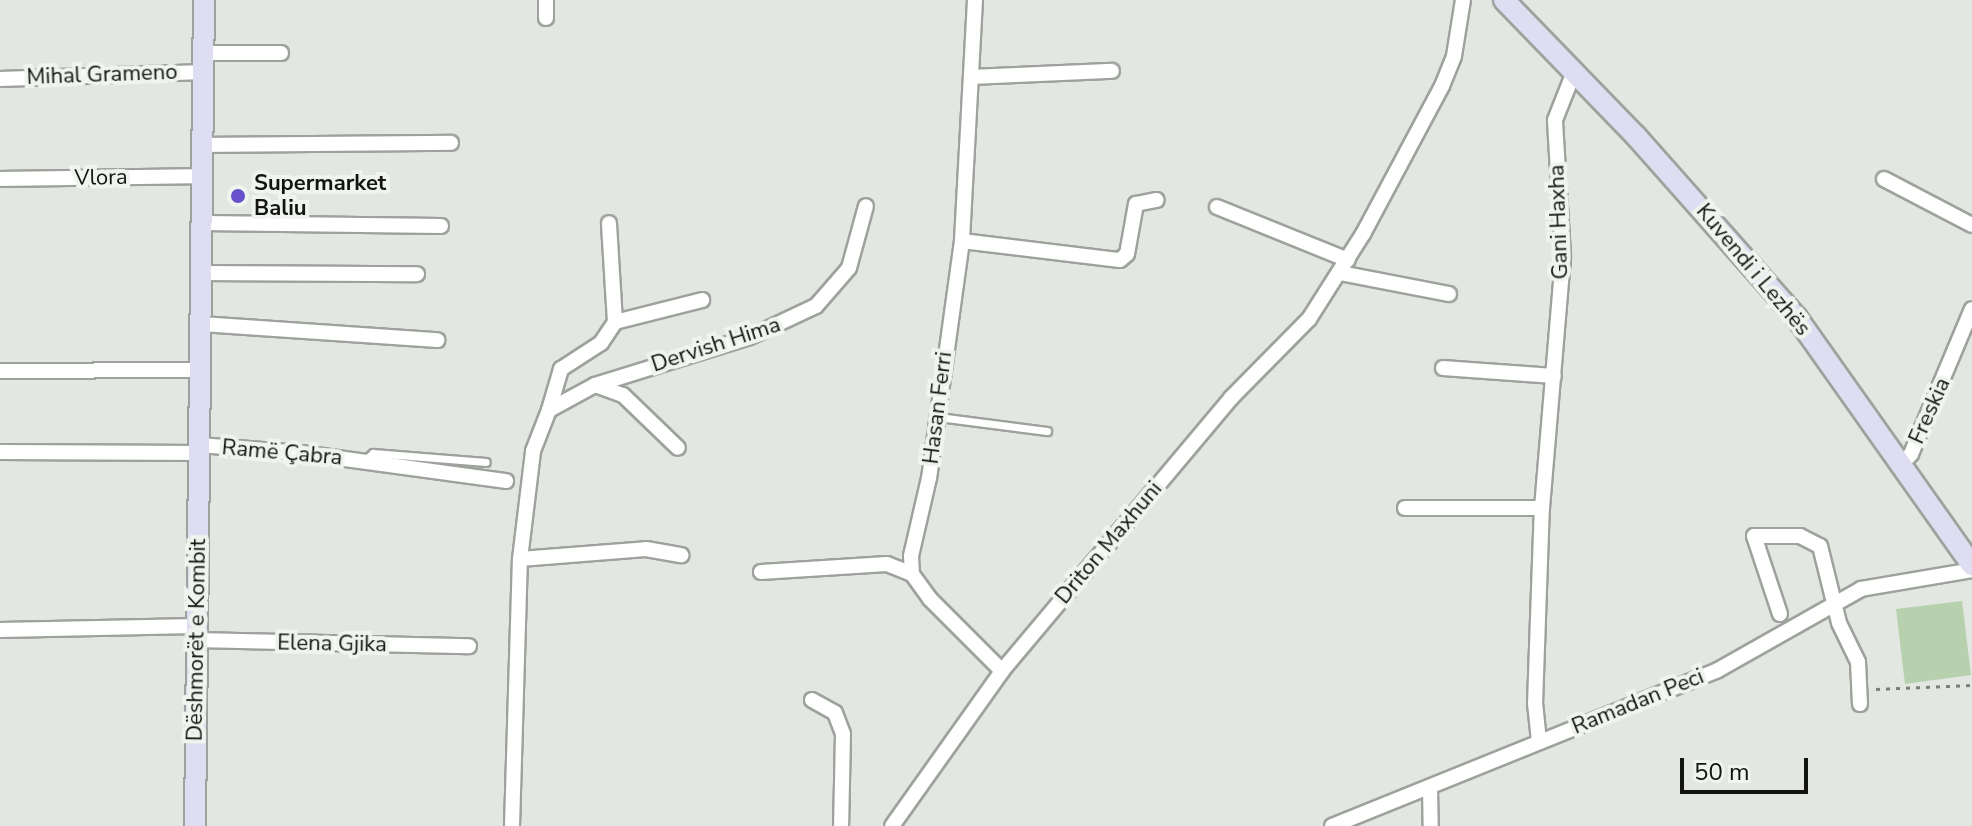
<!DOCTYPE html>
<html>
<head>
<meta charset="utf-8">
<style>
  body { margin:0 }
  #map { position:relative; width:1972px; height:826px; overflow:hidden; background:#e2e7e1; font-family:"Nunito Sans",sans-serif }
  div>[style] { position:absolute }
  .green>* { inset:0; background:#b7d0ae }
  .path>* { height:3px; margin-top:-1.5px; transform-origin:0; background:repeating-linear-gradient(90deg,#7b7e7a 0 4px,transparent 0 10px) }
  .roads { filter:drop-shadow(2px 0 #9ea29c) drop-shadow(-2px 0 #9ea29c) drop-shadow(0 2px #9ea29c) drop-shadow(0 -2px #9ea29c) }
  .lane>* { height:7px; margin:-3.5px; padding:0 3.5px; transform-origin:3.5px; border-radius:3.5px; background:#fff }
  .street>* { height:14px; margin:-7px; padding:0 7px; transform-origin:7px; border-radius:7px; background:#fff }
  .secondary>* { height:20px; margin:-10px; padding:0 10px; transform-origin:10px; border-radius:10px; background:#dfddf1 }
  .dots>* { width:22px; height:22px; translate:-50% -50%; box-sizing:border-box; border:4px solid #f0f4ee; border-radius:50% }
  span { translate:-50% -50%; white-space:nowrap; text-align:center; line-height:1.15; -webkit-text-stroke:8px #f0f4ee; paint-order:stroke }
  .street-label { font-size:22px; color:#131412 }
  .poi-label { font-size:22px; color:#131412; font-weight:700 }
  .left { translate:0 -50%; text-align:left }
  .scale { position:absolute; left:1680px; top:758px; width:128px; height:36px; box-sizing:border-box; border:4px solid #131412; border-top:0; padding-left:10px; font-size:24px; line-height:28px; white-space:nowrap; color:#131412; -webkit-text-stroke:6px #f0f4ee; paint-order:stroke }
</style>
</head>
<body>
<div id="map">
  <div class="green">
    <i style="clip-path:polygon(1962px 601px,1971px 675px,1905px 684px,1896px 609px)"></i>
  </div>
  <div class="path">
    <i style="left:1876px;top:689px;width:96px;rotate:-2.4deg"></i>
  </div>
  <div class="roads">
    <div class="lane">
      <i style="left:938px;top:417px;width:110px;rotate:7.3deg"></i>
      <i style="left:364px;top:461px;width:12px;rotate:-42deg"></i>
      <i style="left:373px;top:453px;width:113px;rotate:4.6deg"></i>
    </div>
    <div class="street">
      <i style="left:546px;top:0;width:18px;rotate:90deg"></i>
      <i style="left:975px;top:0;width:241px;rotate:93.1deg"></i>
      <i style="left:962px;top:241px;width:239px;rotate:97.9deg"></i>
      <i style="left:929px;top:478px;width:80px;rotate:103deg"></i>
      <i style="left:911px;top:556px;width:18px;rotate:87deg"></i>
      <i style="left:912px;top:574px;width:31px;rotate:54deg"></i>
      <i style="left:930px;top:599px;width:102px;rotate:45deg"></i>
      <i style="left:204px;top:53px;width:77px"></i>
      <i style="left:972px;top:77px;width:140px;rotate:-2.5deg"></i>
      <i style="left:0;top:79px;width:204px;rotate:-2deg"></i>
      <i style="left:204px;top:145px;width:247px;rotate:-0.5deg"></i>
      <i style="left:0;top:179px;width:203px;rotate:-0.8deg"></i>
      <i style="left:1884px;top:179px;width:99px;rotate:27.6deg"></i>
      <i style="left:1217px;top:207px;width:141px;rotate:22deg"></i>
      <i style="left:203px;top:223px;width:238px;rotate:0.7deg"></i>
      <i style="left:962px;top:241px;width:159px;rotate:6.9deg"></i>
      <i style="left:1120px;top:260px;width:9px;rotate:-41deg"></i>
      <i style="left:1127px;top:254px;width:51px;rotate:-79.8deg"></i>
      <i style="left:1136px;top:204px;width:21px;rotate:-11deg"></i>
      <i style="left:201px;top:273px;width:216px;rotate:0.3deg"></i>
      <i style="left:1340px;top:273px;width:111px;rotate:10.9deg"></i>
      <i style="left:615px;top:322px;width:90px;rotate:-14.2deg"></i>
      <i style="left:201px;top:324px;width:237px;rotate:3.9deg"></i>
      <i style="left:1443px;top:368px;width:111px;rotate:4.1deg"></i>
      <i style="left:0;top:371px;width:200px;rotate:-0.3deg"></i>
      <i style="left:595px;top:385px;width:30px;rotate:20deg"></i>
      <i style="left:623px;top:395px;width:76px;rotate:43.9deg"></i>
      <i style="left:549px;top:410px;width:43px;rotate:-73.7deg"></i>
      <i style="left:561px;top:369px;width:48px;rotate:-33deg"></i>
      <i style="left:601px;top:343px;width:25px;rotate:-56deg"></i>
      <i style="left:615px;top:322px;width:99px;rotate:-93.5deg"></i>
      <i style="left:199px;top:445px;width:102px;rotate:4.5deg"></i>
      <i style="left:301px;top:453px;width:207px;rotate:7.8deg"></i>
      <i style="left:0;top:452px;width:199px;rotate:0.3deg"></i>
      <i style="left:1900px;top:466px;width:16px;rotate:-47deg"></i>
      <i style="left:1911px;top:454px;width:157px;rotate:-67.2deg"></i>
      <i style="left:1405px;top:508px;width:137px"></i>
      <i style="left:520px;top:559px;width:126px;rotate:-4.5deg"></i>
      <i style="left:646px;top:549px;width:36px;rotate:10deg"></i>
      <i style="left:761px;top:572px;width:126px;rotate:-3.6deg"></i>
      <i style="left:887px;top:564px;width:27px;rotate:22deg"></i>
      <i style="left:1780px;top:614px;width:82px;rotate:-108.4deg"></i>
      <i style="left:1754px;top:536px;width:46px"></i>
      <i style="left:1800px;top:536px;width:22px;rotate:27deg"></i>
      <i style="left:1820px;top:546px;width:79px;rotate:76.1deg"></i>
      <i style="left:1839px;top:623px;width:43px;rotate:64deg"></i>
      <i style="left:1858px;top:662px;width:42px;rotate:87.3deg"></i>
      <i style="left:0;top:630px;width:196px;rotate:-1.2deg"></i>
      <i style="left:196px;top:640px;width:273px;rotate:1.3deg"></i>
      <i style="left:812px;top:700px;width:26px;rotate:29deg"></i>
      <i style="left:835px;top:713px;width:22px;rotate:69deg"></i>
      <i style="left:843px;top:734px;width:92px;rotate:91.2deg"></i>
      <i style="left:1539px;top:741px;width:37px;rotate:-96deg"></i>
      <i style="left:1535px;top:704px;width:196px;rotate:-88deg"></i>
      <i style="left:1542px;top:508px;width:253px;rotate:-85.2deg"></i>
      <i style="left:1563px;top:256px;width:136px;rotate:-93.4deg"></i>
      <i style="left:1555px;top:120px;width:52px;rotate:-68.4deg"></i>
      <i style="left:1430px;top:787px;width:39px;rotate:89deg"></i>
      <i style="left:512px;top:826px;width:267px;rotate:-88.3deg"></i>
      <i style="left:520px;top:559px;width:109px;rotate:-83.1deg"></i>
      <i style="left:533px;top:451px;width:44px;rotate:-68.7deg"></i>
      <i style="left:549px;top:410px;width:52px;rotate:-28.5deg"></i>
      <i style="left:595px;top:385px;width:162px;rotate:-17.2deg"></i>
      <i style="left:750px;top:337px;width:73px;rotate:-25.2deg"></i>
      <i style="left:816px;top:306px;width:50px;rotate:-49deg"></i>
      <i style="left:849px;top:268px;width:64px;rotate:-74.7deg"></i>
      <i style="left:892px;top:826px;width:190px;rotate:-54.6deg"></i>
      <i style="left:1002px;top:671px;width:356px;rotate:-50deg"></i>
      <i style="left:1231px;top:398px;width:111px;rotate:-45.4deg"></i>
      <i style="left:1309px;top:319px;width:101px;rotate:-57.6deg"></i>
      <i style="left:1363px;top:234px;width:168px;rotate:-61.9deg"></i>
      <i style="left:1442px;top:86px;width:32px;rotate:-68deg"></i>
      <i style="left:1454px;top:56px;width:57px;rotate:-80.9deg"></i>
      <i style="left:1332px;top:826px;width:416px;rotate:-22deg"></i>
      <i style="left:1718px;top:670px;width:164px;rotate:-29.5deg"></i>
      <i style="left:1861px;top:589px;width:113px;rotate:-9.7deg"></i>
    </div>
    <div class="secondary">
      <i style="left:1504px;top:0;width:190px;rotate:45.9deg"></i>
      <i style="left:1636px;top:136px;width:243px;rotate:48.5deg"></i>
      <i style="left:1797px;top:318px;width:303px;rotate:54.7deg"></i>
      <i style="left:195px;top:826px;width:826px;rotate:-89.38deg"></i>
    </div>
  </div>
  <div class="dots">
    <i style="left:238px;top:196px;background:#6651ca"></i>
  </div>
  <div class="street-label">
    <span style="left:102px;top:75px;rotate:-2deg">Mihal Grameno</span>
    <span style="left:101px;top:178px;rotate:-1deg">Vlora</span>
    <span style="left:1559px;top:222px;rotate:-92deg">Gani Haxha</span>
    <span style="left:1753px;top:270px;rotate:50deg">Kuvendi i Lezhës</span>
    <span style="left:716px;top:345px;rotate:-18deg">Dervish Hima</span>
    <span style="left:938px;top:408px;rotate:-83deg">Hasan Ferri</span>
    <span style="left:1930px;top:411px;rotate:-66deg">Freskia</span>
    <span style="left:282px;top:453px;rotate:5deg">Ramë Çabra</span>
    <span style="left:1109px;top:543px;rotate:-50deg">Driton Maxhuni</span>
    <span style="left:197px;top:640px;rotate:-89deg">Dëshmorët e Kombit</span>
    <span style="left:332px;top:644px;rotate:1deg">Elena Gjika</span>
    <span style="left:1638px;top:702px;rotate:-22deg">Ramadan Peci</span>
  </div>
  <div class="poi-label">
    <span class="left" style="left:254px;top:196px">Supermarket<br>Baliu</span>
  </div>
  <div class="scale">50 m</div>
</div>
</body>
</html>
